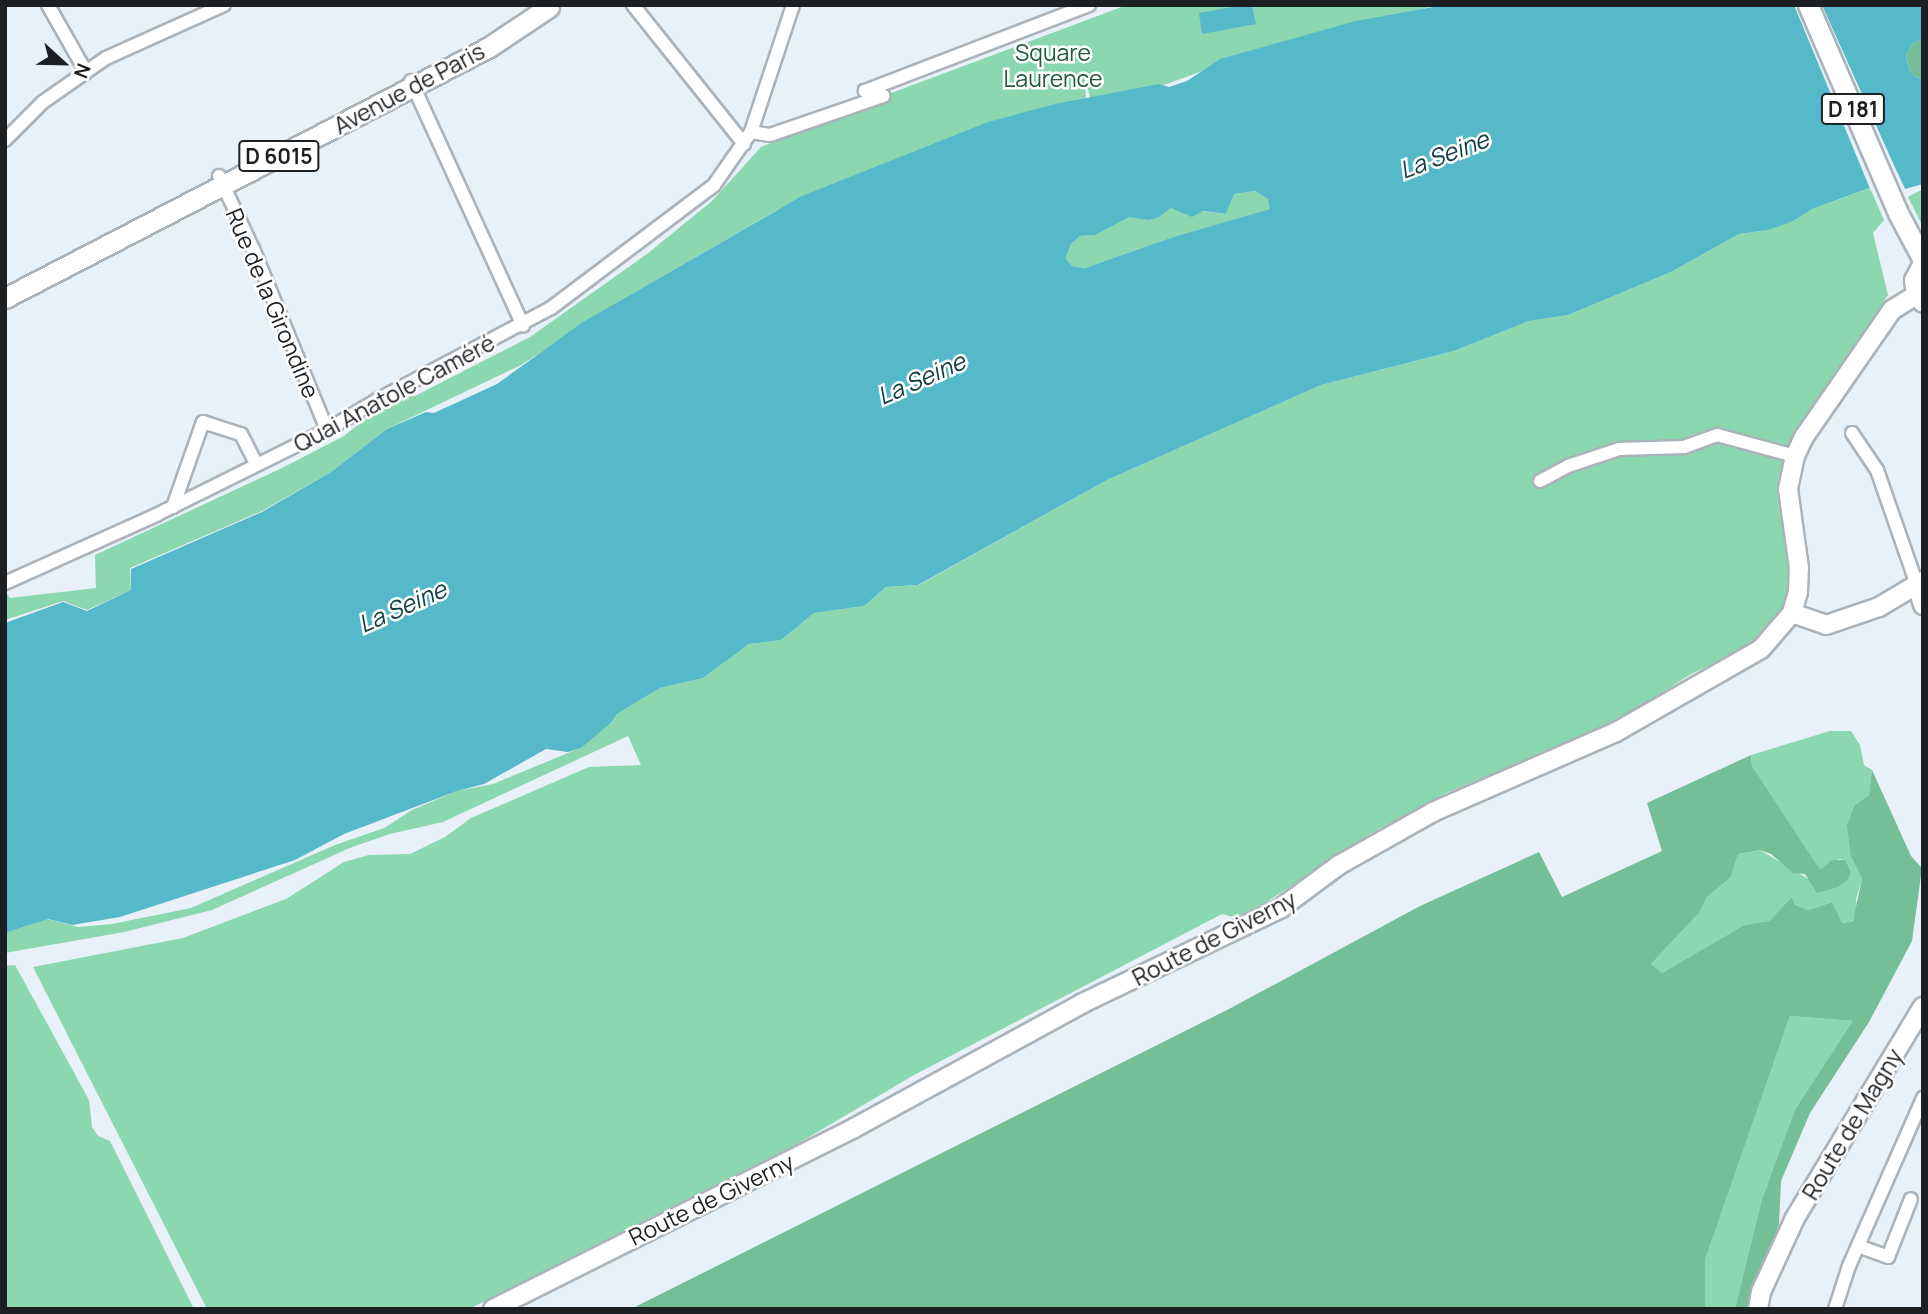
<!DOCTYPE html>
<html>
<head>
<meta charset="utf-8">
<style>
  body { margin:0 }
  #map { position:relative; width:1928px; height:1314px; overflow:hidden; background:#e8f0f8; font-family:Manrope,sans-serif }
  div>[style] { position:absolute }
  .green>* { inset:0; background:#8bd7af }
  .forest>* { inset:0; background:#74bf98 }
  .water>* { inset:0; background:#56b9c9 }
  .pier>* { inset:0; background:#e8f0f8 }
  .roads { filter:drop-shadow(2px 0 #abb3ba) drop-shadow(-2px 0 #abb3ba) drop-shadow(0 2px #abb3ba) drop-shadow(0 -2px #abb3ba) }
  .minor>* { height:12px; margin:-6px; padding:0 6px; transform-origin:6px; border-radius:6px; background:#fff }
  .secondary>* { height:18px; margin:-9px; padding:0 9px; transform-origin:9px; border-radius:9px; background:#fff }
  .primary>* { height:19px; margin:-9.5px; padding:0 9.5px; transform-origin:9.5px; border-radius:9.5px; background:#fff }
  span { translate:-50% -50%; white-space:nowrap; text-align:center; line-height:1.15; -webkit-text-stroke:5px #fff; paint-order:stroke }
  .shield-label span { padding:2px 5px; background:#fff; border:2px solid; border-radius:5px; -webkit-text-stroke-width:0 }
  .shield-label { font-size:21px; color:#1d2023; font-weight:700 }
  .park-label { font-size:23px; color:#20593f }
  .street-label { font-size:23px; color:#1d2023 }
  .water-label { font-size:24px; color:#114047; font-style:italic }
  .frame { position:absolute; inset:0; border:7px solid #1d2023; pointer-events:none }
  .north { position:absolute; left:28px; top:28px; width:70px; height:70px; -webkit-text-stroke:5px #fff; paint-order:stroke; rotate:112deg; font-size:19px; font-weight:700; line-height:28px; text-align:center; color:#1d2023 }
  .north::after { content:''; display:block; margin:auto; width:24px; height:32px; background:#1d2023; clip-path:polygon(50% 0,100% 100%,50% 72%,0 100%) }
</style>
</head>
<body>
<div id="map">
  <div class="green">
    <i style="clip-path:polygon(1127px 5px,1439px 5px,1281px 42px,1167px 84px,1091px 101px,1087px 85px,1085px 85px,1086px 98px,1012px 116px,777px 210px,618px 302px,521px 365px,387px 429px,331px 472px,262px 511px,130px 568px,131px 590px,87px 610px,63px 601px,5px 620px,5px 591px,10px 598px,96px 588px,95px 555px,282px 468px,344px 436px,383px 405px,401px 397px,415px 396px,530px 337px,647px 254px,712px 201px,761px 147px,883px 96px)"></i>
    <i style="clip-path:polygon(1870px 188px,1884px 220px,1873px 233px,1888px 295px,1796px 434px,1787px 602px,1770px 630px,1748px 648px,1691px 674px,1606px 728px,1446px 793px,1368px 835px,1241px 919px,1222px 914px,914px 1075px,799px 1143px,469px 1309px,207px 1309px,33px 967px,183px 938px,286px 899px,344px 862px,369px 855px,410px 854px,445px 837px,471px 818px,589px 767px,641px 765px,628px 736px,443px 822px,390px 834px,352px 847px,212px 910px,124px 932px,5px 953px,5px 933px,47px 919px,78px 927px,112px 924px,191px 908px,335px 845px,384px 828px,412px 810px,457px 791px,493px 784px,580px 748px,611px 723px,617px 714px,660px 688px,703px 678px,749px 644px,781px 640px,814px 613px,864px 606px,886px 587px,919px 585px,1107px 480px,1321px 385px,1454px 351px,1529px 321px,1568px 315px,1671px 272px,1739px 234px,1768px 230px,1812px 209px)"></i>
    <i style="clip-path:polygon(1923px 189px,1923px 227px,1908px 197px)"></i>
    <i style="clip-path:polygon(1255px 191px,1268px 199px,1271px 209px,1173px 237px,1085px 268px,1072px 266px,1064px 258px,1071px 244px,1080px 236px,1095px 235px,1129px 216px,1148px 220px,1158px 218px,1171px 208px,1226px 214px,1234px 194px)"></i>
    <i style="clip-path:polygon(1830px 731px,1851px 731px,1860px 745px,1864px 765px,1872px 770px,1869px 795px,1855px 805px,1851px 857px,1862px 879px,1856px 899px,1857px 912px,1852px 921px,1842px 923px,1831px 902px,1808px 910px,1795px 905px,1792px 897px,1769px 921px,1744px 925px,1662px 973px,1651px 964px,1699px 913px,1707px 897px,1731px 877px,1738px 854px,1760px 850px,1812px 881px,1851px 872px,1844px 860px,1839px 859px,1820px 871px,1752px 766px,1751px 755px)"></i>
    <i style="clip-path:polygon(15px 965px,89px 1100px,92px 1127px,98px 1136px,110px 1141px,194px 1309px,5px 1309px,5px 966px)"></i>
    <i style="clip-path:polygon(1790px 1016px,1854px 1021px,1795px 1111px,1762px 1199px,1735px 1309px,1705px 1309px,1705px 1260px)"></i>
  </div>
  <div class="forest">
    <i style="clip-path:polygon(1923px 39px,1923px 79px,1915px 77px,1909px 69px,1906px 55px,1913px 43px)"></i>
    <i style="clip-path:polygon(1751px 755px,1752px 766px,1820px 870px,1832px 860px,1845px 860px,1851px 872px,1848px 880px,1838px 887px,1817px 893px,1805px 874px,1793px 873px,1771px 854px,1760px 850px,1738px 854px,1731px 877px,1707px 897px,1699px 913px,1651px 964px,1662px 973px,1744px 925px,1769px 921px,1792px 897px,1795px 905px,1808px 910px,1832px 902px,1842px 923px,1853px 921px,1862px 879px,1851px 857px,1847px 825px,1855px 805px,1869px 795px,1872px 770px,1911px 856px,1922px 868px,1912px 941px,1869px 1022px,1810px 1113px,1781px 1181px,1779px 1224px,1750px 1309px,1735px 1309px,1762px 1199px,1795px 1110px,1853px 1021px,1790px 1016px,1705px 1260px,1705px 1309px,631px 1309px,1229px 1009px,1420px 906px,1539px 852px,1562px 897px,1662px 851px,1647px 803px)"></i>
  </div>
  <div class="water">
    <i style="clip-path:polygon(1243px 5px,1252px 5px,1256px 24px,1202px 34px,1199px 13px)"></i>
    <i style="clip-path:polygon(evenodd,1444px 5px,1923px 5px,1923px 39px,1913px 43px,1906px 55px,1909px 69px,1915px 77px,1923px 79px,1923px 184px,1905px 189px,1897px 172px,1872px 187px,1812px 209px,1793px 221px,1768px 230px,1739px 234px,1671px 272px,1568px 315px,1529px 321px,1454px 351px,1321px 385px,1107px 480px,918px 585px,886px 587px,864px 606px,814px 613px,781px 640px,749px 644px,703px 678px,660px 688px,617px 714px,611px 723px,581px 748px,568px 752px,546px 749px,484px 784px,457px 791px,344px 834px,295px 860px,120px 917px,72px 925px,48px 919px,5px 933px,5px 623px,63px 602px,87px 611px,131px 590px,131px 569px,262px 512px,331px 472px,387px 429px,426px 412px,434px 413px,497px 384px,583px 322px,802px 196px,988px 122px,1055px 104px,1159px 84px,1169px 87px,1187px 81px,1220px 59px,1356px 21px,1444px 5px,1255px 191px,1268px 199px,1270px 209px,1173px 237px,1085px 268px,1072px 266px,1065px 258px,1071px 244px,1080px 236px,1095px 235px,1129px 217px,1148px 220px,1158px 218px,1171px 208px,1192px 217px,1203px 211px,1226px 214px,1234px 194px,1255px 191px)"></i>
  </div>
  <div class="pier">
    <i style="clip-path:polygon(1794px 5px,1822px 5px,1906px 192px,1902px 191px,1895px 177px,1871px 191px)"></i>
  </div>
  <div class="roads">
    <div class="minor">
      <i style="left:48px;top:5px;width:77px;rotate:60.4deg"></i>
      <i style="left:633px;top:5px;width:178px;rotate:51.4deg"></i>
      <i style="left:411px;top:81px;width:269px;rotate:65.4deg"></i>
      <i style="left:751px;top:132px;width:19px;rotate:9deg"></i>
      <i style="left:770px;top:135px;width:120px;rotate:-19deg"></i>
      <i style="left:883px;top:96px;width:19px;rotate:-164deg"></i>
      <i style="left:865px;top:91px;width:240px;rotate:-21deg"></i>
      <i style="left:5px;top:140px;width:54px;rotate:-45deg"></i>
      <i style="left:43px;top:102px;width:77px;rotate:-34.9deg"></i>
      <i style="left:106px;top:58px;width:129px;rotate:-24.2deg"></i>
      <i style="left:219px;top:176px;width:83px;rotate:65deg"></i>
      <i style="left:254px;top:251px;width:193px;rotate:67.8deg"></i>
      <i style="left:1852px;top:433px;width:45px;rotate:56deg"></i>
      <i style="left:1877px;top:470px;width:122px;rotate:70.8deg"></i>
      <i style="left:1540px;top:481px;width:32px;rotate:-28deg"></i>
      <i style="left:1568px;top:466px;width:54px;rotate:-18.4deg"></i>
      <i style="left:1619px;top:449px;width:65px;rotate:-1.8deg"></i>
      <i style="left:1684px;top:447px;width:35px;rotate:-20deg"></i>
      <i style="left:1717px;top:435px;width:81px;rotate:15.1deg"></i>
      <i style="left:173px;top:507px;width:90px;rotate:-70.6deg"></i>
      <i style="left:203px;top:422px;width:40px;rotate:18deg"></i>
      <i style="left:241px;top:434px;width:34px;rotate:63deg"></i>
      <i style="left:5px;top:583px;width:166px;rotate:-24.2deg"></i>
      <i style="left:156px;top:515px;width:191px;rotate:-26.4deg"></i>
      <i style="left:327px;top:430px;width:61px;rotate:-30.8deg"></i>
      <i style="left:379px;top:399px;width:195px;rotate:-27.9deg"></i>
      <i style="left:551px;top:308px;width:204px;rotate:-37deg"></i>
      <i style="left:714px;top:185px;width:65px;rotate:-55.1deg"></i>
      <i style="left:751px;top:132px;width:134px;rotate:-71.7deg"></i>
      <i style="left:1858px;top:1246px;width:32px;rotate:20deg"></i>
      <i style="left:1888px;top:1257px;width:62px;rotate:-68.4deg"></i>
      <i style="left:1835px;top:1309px;width:45px;rotate:-72deg"></i>
      <i style="left:1849px;top:1266px;width:184px;rotate:-66.2deg"></i>
    </div>
    <div class="secondary">
      <i style="left:1917px;top:585px;width:21px;rotate:73deg"></i>
      <i style="left:1792px;top:613px;width:36px;rotate:19deg"></i>
      <i style="left:1826px;top:625px;width:56px;rotate:-18.8deg"></i>
      <i style="left:1879px;top:607px;width:51px;rotate:-30.6deg"></i>
      <i style="left:493px;top:1309px;width:404px;rotate:-26.6deg"></i>
      <i style="left:854px;top:1128px;width:261px;rotate:-28.6deg"></i>
      <i style="left:1083px;top:1003px;width:220px;rotate:-25.6deg"></i>
      <i style="left:1281px;top:908px;width:72px;rotate:-36.6deg"></i>
      <i style="left:1339px;top:865px;width:108px;rotate:-29.4deg"></i>
      <i style="left:1433px;top:812px;width:200px;rotate:-23.6deg"></i>
      <i style="left:1616px;top:732px;width:167px;rotate:-29.8deg"></i>
      <i style="left:1761px;top:649px;width:48px;rotate:-49.3deg"></i>
      <i style="left:1792px;top:613px;width:22px;rotate:-74deg"></i>
      <i style="left:1798px;top:592px;width:24px;rotate:-88deg"></i>
      <i style="left:1799px;top:568px;width:80px;rotate:-97.9deg"></i>
      <i style="left:1788px;top:489px;width:34px;rotate:-78deg"></i>
      <i style="left:1795px;top:456px;width:21px;rotate:-65deg"></i>
      <i style="left:1804px;top:437px;width:155px;rotate:-55.3deg"></i>
      <i style="left:1892px;top:310px;width:28px;rotate:-32deg"></i>
      <i style="left:1758px;top:1309px;width:17px;rotate:-80deg"></i>
      <i style="left:1761px;top:1292px;width:81px;rotate:-65.3deg"></i>
      <i style="left:1795px;top:1218px;width:247px;rotate:-58.8deg"></i>
    </div>
    <div class="primary">
      <i style="left:1808px;top:5px;width:227px;rotate:66.6deg"></i>
      <i style="left:1898px;top:213px;width:53px;rotate:62deg"></i>
      <i style="left:1923px;top:263px;width:19px;rotate:118deg"></i>
      <i style="left:1914px;top:280px;width:15px;rotate:82deg"></i>
      <i style="left:1916px;top:295px;width:10px;rotate:45deg"></i>
      <i style="left:5px;top:298px;width:545px;rotate:-27.41deg"></i>
      <i style="left:489px;top:47px;width:72px;rotate:-33.7deg"></i>
    </div>
  </div>
  <div class="shield-label">
    <span style="left:1853px;top:109px">D 181</span>
    <span style="left:279px;top:156px">D 6015</span>
  </div>
  <div class="park-label">
    <span style="left:1053px;top:65px">Square<br>Laurence</span>
  </div>
  <div class="street-label">
    <span style="left:409px;top:88px;rotate:-28deg">Avenue de Paris</span>
    <span style="left:273px;top:303px;rotate:67deg">Rue de la Girondine</span>
    <span style="left:394px;top:393px;rotate:-28deg">Quai Anatole Caméré</span>
    <span style="left:1214px;top:938px;rotate:-27deg">Route de Giverny</span>
    <span style="left:1852px;top:1124px;rotate:-59deg">Route de Magny</span>
    <span style="left:711px;top:1199px;rotate:-26deg">Route de Giverny</span>
  </div>
  <div class="water-label">
    <span style="left:1444px;top:154px;rotate:-21deg">La Seine</span>
    <span style="left:921px;top:378px;rotate:-24deg">La Seine</span>
    <span style="left:402px;top:606px;rotate:-24deg">La Seine</span>
  </div>
  <div class="frame"></div>
  <div class="north">N</div>
</div>
</body>
</html>
